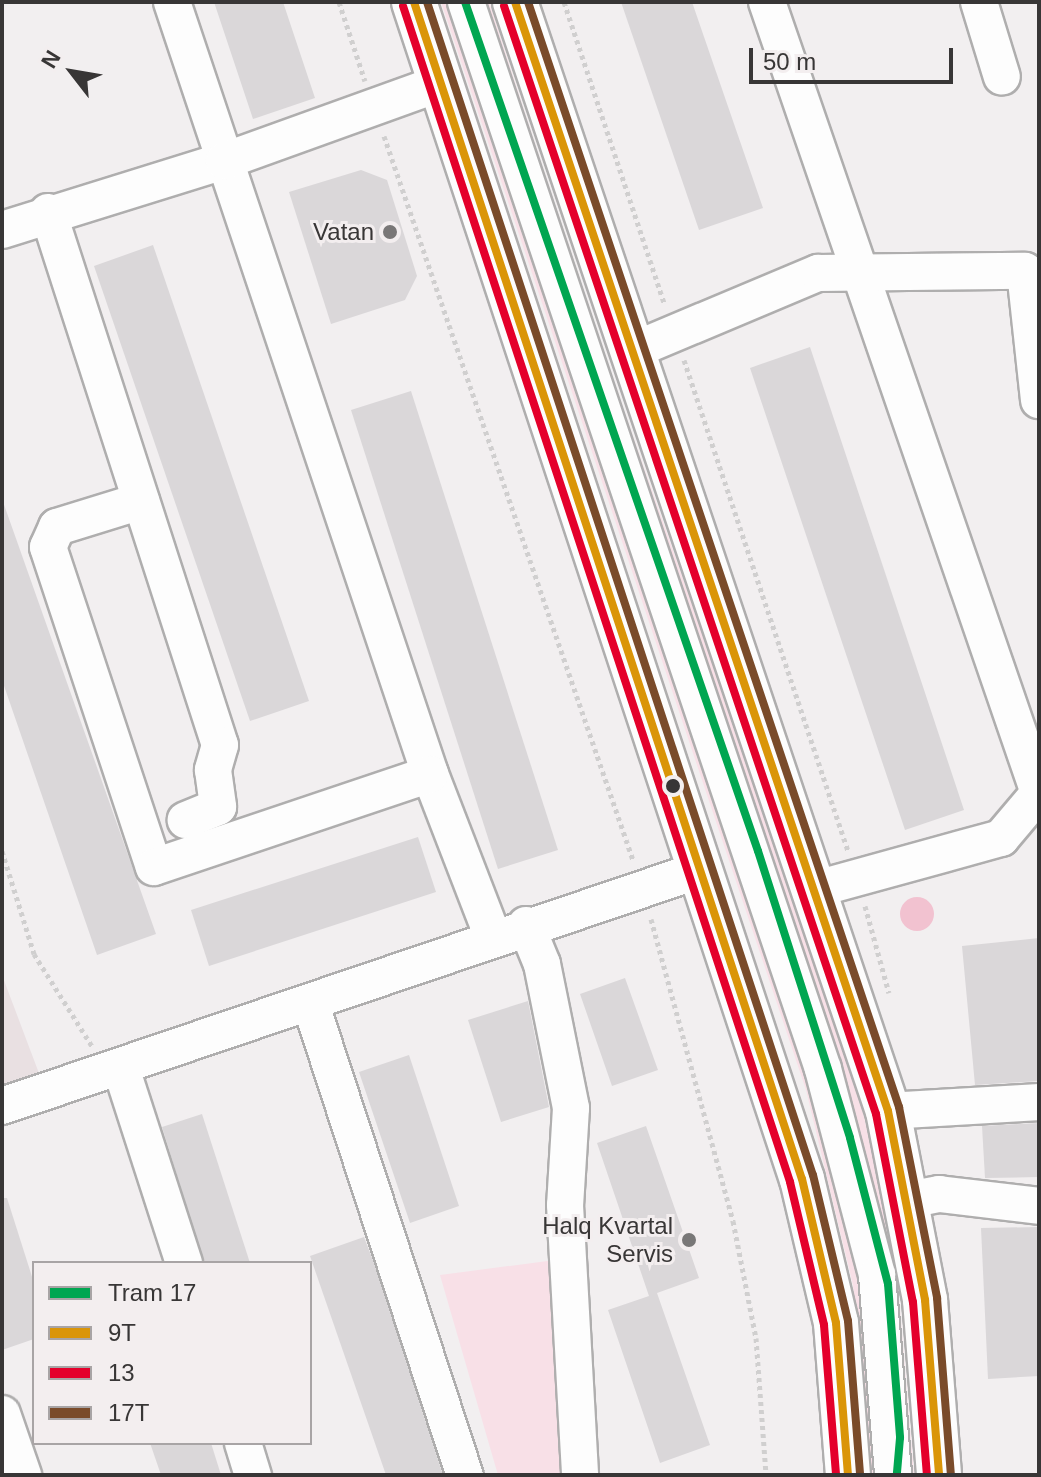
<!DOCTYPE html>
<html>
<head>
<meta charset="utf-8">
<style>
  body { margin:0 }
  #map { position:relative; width:1041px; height:1477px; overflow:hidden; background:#f2eff0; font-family:Helvetica,sans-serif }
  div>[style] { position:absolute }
  .built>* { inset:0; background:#e9e0e2 }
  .green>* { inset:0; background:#f8e0e7 }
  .water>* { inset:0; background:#f2c2d0 }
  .round { border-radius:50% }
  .building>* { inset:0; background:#dad7d9 }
  .path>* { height:5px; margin-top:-2.5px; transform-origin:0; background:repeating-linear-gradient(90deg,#d0cfcf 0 4px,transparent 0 8px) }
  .roads { filter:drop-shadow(2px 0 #afaeae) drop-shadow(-2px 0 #afaeae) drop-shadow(0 2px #afaeae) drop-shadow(0 -2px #afaeae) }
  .minor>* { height:36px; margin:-18px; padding:0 18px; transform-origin:18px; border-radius:18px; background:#fdfdfd }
  .major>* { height:44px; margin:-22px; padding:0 22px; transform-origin:22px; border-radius:22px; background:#fdfdfd }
  .bus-1>* { height:8px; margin:-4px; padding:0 4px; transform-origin:4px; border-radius:4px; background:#da9508 }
  .bus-2>* { height:8px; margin:-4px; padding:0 4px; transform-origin:4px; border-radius:4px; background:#e4002b }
  .bus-3>* { height:8px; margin:-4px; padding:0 4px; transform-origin:4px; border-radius:4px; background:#7a4b2a }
  .tram-1>* { height:8px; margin:-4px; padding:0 4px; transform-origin:4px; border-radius:4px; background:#00a651 }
  .dots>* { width:22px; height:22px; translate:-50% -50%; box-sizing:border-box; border:4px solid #f3eeef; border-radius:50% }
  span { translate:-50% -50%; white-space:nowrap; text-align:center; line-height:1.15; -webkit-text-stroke:6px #f3eeef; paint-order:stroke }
  .poi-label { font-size:24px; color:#383636 }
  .right { translate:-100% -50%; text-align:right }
  .frame { position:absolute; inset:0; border:4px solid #383636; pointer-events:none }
  .legend { position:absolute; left:32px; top:1261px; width:280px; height:184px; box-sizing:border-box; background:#f3eeef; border:2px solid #a8a4a5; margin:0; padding:10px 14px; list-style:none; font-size:24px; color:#383636 }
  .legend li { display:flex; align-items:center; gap:16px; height:40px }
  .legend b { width:40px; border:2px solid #a8a4a5 }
  .north { position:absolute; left:32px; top:32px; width:80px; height:80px; -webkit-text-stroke:6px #f3eeef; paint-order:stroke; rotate:301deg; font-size:22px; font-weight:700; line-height:32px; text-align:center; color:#383636 }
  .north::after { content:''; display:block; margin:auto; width:28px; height:36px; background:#383636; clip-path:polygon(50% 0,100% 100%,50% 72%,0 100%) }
  .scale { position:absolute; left:749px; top:48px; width:204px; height:36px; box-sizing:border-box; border:4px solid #383636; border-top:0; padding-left:10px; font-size:24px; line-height:28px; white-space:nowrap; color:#383636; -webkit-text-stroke:6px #f3eeef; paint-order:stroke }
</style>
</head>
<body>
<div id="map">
  <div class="built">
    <i style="clip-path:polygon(2px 975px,40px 1076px,2px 1088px)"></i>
  </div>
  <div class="green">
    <i style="clip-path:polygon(441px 2px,489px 2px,591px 317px,812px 946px,855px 1080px,880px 1183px,898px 1287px,914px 1475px,868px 1475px,853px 1285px,806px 1090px)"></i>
    <i style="clip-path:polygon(555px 1260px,566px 1475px,498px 1475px,440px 1275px)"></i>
  </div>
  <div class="water">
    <i class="round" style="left:900px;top:897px;width:34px;height:34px"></i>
  </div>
  <div class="building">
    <i style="clip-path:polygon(214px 2px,283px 2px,315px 98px,253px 119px)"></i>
    <i style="clip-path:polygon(621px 2px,692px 2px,763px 208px,699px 230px)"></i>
    <i style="clip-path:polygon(361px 170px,387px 180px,417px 276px,405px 300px,331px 324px,289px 192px)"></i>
    <i style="clip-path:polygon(153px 245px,309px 701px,250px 721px,94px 266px)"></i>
    <i style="clip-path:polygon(810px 347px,964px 810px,905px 830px,750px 368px)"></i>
    <i style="clip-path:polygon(411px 391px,558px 850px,498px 869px,351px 410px)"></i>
    <i style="clip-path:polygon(2px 499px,156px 934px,97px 955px,2px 680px)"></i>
    <i style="clip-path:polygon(418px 837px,436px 892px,209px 966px,191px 910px)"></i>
    <i style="clip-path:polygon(1039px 938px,1039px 1081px,975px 1085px,962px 946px)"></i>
    <i style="clip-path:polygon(625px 978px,658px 1070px,612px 1086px,580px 994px)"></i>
    <i style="clip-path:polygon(528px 1001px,549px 1107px,501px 1122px,468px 1020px)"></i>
    <i style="clip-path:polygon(409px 1055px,459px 1206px,410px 1223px,359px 1072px)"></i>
    <i style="clip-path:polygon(202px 1114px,250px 1263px,204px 1263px,162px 1127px)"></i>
    <i style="clip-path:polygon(1039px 1123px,1039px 1177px,985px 1178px,982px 1126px)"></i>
    <i style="clip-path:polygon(646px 1126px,699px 1278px,657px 1293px,710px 1445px,660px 1463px,608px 1310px,649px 1296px,597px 1143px)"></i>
    <i style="clip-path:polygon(2px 1198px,7px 1198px,34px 1283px,34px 1339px,2px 1350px)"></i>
    <i style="clip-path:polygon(1039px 1227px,1039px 1376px,988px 1379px,981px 1228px)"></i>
    <i style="clip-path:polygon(364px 1237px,374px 1263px,443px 1475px,386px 1475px,310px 1256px)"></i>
    <i style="clip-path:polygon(150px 1443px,211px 1443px,221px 1475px,161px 1475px)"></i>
  </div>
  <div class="path">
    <i style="left:339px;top:2px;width:83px;rotate:71.8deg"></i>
    <i style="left:564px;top:2px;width:319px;rotate:71.6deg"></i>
    <i style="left:384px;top:136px;width:766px;rotate:71.02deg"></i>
    <i style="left:684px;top:360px;width:518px;rotate:71.53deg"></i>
    <i style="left:2px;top:851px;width:108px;rotate:72.7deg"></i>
    <i style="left:34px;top:954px;width:109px;rotate:57.8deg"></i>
    <i style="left:865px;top:906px;width:90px;rotate:74.6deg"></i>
    <i style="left:651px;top:919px;width:313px;rotate:74.8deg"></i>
    <i style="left:733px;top:1221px;width:119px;rotate:78.9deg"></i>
    <i style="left:756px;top:1338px;width:137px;rotate:85.8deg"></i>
  </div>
  <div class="roads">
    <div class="minor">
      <i style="left:172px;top:2px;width:814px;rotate:71.52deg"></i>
      <i style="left:430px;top:774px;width:175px;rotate:68.9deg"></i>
      <i style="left:466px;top:2px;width:1125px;rotate:71.5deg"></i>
      <i style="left:823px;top:1069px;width:213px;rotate:75.3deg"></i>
      <i style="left:877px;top:1275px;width:201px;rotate:85.4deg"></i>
      <i style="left:767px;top:2px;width:836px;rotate:71.02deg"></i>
      <i style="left:1039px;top:793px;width:59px;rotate:130.2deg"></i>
      <i style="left:1001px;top:838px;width:192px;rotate:164.6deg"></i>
      <i style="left:979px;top:2px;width:78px;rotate:73deg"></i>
      <i style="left:48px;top:212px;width:560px;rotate:72.12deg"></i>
      <i style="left:220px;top:745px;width:26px;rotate:106deg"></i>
      <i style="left:213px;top:770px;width:37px;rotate:82deg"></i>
      <i style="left:218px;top:807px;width:35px;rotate:158deg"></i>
      <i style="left:2px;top:230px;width:232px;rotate:-17.3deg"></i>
      <i style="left:224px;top:161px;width:231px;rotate:-19.8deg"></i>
      <i style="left:632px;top:351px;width:202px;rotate:-22.8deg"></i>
      <i style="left:818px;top:273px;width:207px;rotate:-0.6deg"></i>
      <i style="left:1025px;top:271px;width:130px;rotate:83.8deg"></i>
      <i style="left:141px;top:501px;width:88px;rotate:162.8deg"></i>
      <i style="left:57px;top:527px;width:22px;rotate:114deg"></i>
      <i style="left:48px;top:547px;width:337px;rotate:71.7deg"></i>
      <i style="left:154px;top:867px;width:291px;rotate:-18.6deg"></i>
      <i style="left:526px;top:925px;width:42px;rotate:67.7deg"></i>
      <i style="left:542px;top:964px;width:147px;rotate:78.6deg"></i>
      <i style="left:571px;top:1108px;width:97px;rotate:93.5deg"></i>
      <i style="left:565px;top:1205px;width:270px;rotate:86.8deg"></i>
      <i style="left:310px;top:1002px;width:498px;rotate:71.9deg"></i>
      <i style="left:121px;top:1068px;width:205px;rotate:72.1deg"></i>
      <i style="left:2px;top:1106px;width:739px;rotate:-18.7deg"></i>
      <i style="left:888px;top:1111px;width:151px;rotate:-3.4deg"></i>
      <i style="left:908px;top:1200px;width:32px;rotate:-11deg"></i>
      <i style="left:939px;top:1194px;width:101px;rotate:6.8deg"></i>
      <i style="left:2px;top:1414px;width:65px;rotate:71deg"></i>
      <i style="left:243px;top:1443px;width:34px;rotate:73deg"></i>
    </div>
    <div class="major">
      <i style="left:414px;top:2px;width:1239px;rotate:71.76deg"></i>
      <i style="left:802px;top:1179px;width:148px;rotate:76.7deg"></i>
      <i style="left:836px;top:1323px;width:152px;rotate:85.5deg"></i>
      <i style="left:515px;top:2px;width:1170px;rotate:71.41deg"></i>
      <i style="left:888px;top:1111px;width:193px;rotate:78.9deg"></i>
      <i style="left:925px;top:1300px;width:176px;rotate:85.4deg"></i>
    </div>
  </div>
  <div class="bus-1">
    <i style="left:414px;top:2px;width:1239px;rotate:71.76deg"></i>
    <i style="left:802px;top:1179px;width:148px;rotate:76.7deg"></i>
    <i style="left:836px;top:1323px;width:152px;rotate:85.5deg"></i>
    <i style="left:515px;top:2px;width:1170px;rotate:71.41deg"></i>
    <i style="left:888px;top:1111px;width:193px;rotate:78.9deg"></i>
    <i style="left:925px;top:1300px;width:176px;rotate:85.4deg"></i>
  </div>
  <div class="bus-2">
    <i style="left:403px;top:6px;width:1238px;rotate:71.78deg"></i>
    <i style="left:790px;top:1182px;width:147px;rotate:76.6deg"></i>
    <i style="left:824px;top:1325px;width:150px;rotate:85.4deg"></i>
    <i style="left:504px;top:6px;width:1169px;rotate:71.44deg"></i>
    <i style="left:876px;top:1114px;width:192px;rotate:78.9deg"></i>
    <i style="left:913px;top:1302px;width:174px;rotate:85.4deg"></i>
  </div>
  <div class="bus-3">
    <i style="left:427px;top:2px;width:1235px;rotate:71.79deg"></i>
    <i style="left:813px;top:1175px;width:150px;rotate:76.5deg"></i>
    <i style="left:848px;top:1321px;width:153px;rotate:85.5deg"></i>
    <i style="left:528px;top:2px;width:1166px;rotate:71.44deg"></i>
    <i style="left:899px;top:1107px;width:195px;rotate:78.7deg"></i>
    <i style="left:937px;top:1298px;width:177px;rotate:85.5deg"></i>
  </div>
  <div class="tram-1">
    <i style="left:465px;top:2px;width:898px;rotate:70.96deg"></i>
    <i style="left:758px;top:851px;width:301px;rotate:72.2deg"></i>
    <i style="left:850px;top:1138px;width:151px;rotate:75.4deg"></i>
    <i style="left:888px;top:1284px;width:154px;rotate:85.5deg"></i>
    <i style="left:900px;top:1438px;width:37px;rotate:95deg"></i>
  </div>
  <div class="dots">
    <i style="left:390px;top:232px;background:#797777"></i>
    <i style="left:673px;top:786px;background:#383636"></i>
    <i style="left:689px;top:1240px;background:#797777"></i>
  </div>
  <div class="poi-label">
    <span class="right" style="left:374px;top:232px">Vatan</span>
    <span class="right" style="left:673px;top:1240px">Halq Kvartal<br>Servis</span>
  </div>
  <div class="frame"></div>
  <ul class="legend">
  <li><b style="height:10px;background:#00a651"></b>Tram 17</li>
  <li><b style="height:10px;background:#da9508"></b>9Т</li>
  <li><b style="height:10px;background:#e4002b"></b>13</li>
  <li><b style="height:10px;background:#7a4b2a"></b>17T</li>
  </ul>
  <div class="north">N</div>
  <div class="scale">50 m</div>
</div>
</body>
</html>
